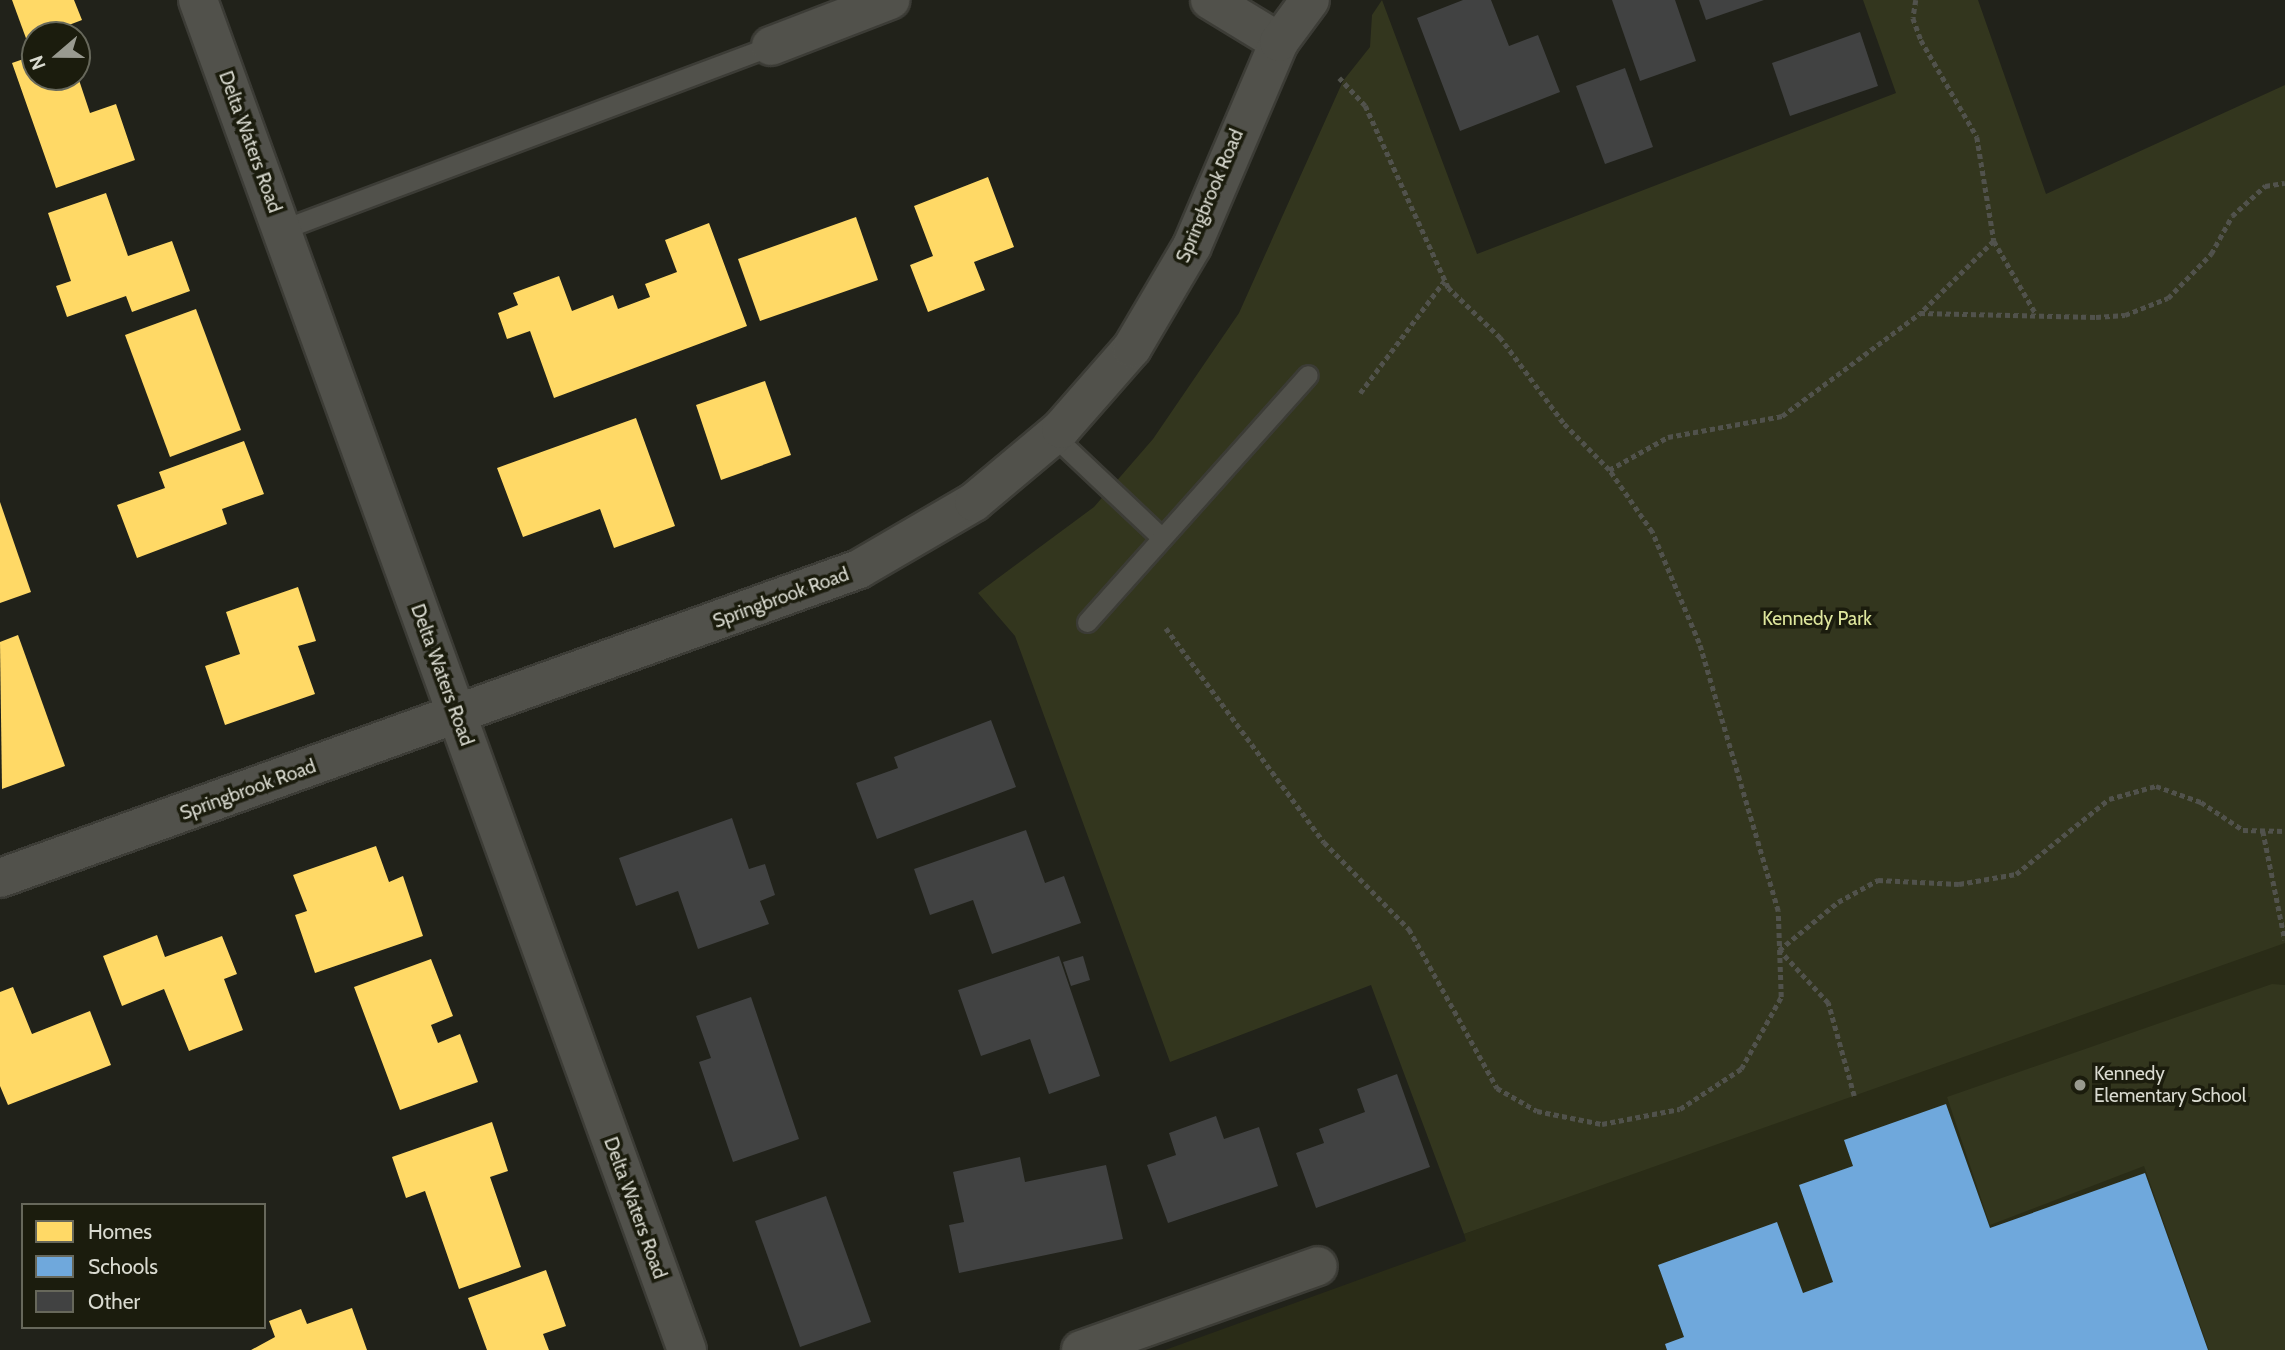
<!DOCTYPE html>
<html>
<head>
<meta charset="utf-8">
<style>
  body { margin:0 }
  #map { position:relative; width:2285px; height:1350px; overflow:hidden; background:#21221a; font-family:Cabin,sans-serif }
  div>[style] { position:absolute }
  .built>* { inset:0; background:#2a2c17 }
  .green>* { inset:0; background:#33361e }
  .homes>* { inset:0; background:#ffd966 }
  .schools>* { inset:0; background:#6fa8dc }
  .building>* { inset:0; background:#414242 }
  .path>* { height:4.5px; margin-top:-2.25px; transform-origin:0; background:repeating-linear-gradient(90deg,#51524c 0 5px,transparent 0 8.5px) }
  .roads { filter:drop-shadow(2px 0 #3c3c36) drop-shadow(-2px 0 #3c3c36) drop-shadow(0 2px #3c3c36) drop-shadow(0 -2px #3c3c36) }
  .lane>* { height:19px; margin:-9.5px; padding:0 9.5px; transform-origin:9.5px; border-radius:9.5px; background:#51514b }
  .street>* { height:38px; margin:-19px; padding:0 19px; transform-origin:19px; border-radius:19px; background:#51514b }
  .secondary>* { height:38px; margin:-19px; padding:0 19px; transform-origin:19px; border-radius:19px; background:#51514b }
  .dots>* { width:19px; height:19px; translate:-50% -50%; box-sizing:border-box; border:4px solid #1b1c0d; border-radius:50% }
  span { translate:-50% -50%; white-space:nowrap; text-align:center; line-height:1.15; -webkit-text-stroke:7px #1b1c0d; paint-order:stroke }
  .street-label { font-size:19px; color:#d9dad0 }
  .park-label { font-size:19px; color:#dfe79d }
  .poi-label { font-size:19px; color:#d9dad0 }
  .left { translate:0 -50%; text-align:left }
  .legend { position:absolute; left:21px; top:1203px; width:245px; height:126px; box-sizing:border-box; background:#1b1c0d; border:2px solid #67685b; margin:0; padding:9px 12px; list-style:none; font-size:21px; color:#d9dad0 }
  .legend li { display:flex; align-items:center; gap:14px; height:35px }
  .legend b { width:35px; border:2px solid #67685b }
  .north { position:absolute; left:21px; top:21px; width:70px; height:70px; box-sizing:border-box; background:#1b1c0d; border:2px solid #67685b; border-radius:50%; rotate:250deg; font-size:19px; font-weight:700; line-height:28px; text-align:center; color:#d9dad0 }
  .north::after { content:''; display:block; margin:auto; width:24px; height:32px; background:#999a90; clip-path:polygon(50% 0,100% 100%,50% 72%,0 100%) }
</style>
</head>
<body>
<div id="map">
  <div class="built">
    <i style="clip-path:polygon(2285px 935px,2285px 1350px,1165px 1350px,1466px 1241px,1464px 1234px)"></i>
  </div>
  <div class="green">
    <i style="clip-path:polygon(1382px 0,1477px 254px,1896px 93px,1863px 0,1978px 0,2046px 194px,2285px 85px,2285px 943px,1464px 1234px,1371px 985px,1170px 1062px,1015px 636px,978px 593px,1094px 507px,1153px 439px,1239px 313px,1343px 81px,1370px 47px,1372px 15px)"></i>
    <i style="clip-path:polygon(2272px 984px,2285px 985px,2285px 1350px,2209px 1350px,2144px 1166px,1990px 1225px,1947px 1097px)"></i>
  </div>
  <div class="homes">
    <i style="clip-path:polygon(12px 0,74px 0,82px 20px,27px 41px)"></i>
    <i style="clip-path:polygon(35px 55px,35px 77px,78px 77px,90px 113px,116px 104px,135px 160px,56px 188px,12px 63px)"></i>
    <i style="clip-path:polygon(988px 177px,1014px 247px,974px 262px,985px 290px,928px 312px,910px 265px,933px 256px,914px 206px)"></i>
    <i style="clip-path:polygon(106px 193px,128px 256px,172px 241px,190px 291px,132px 312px,126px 296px,67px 317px,56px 286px,71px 281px,48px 213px)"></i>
    <i style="clip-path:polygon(856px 217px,878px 280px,760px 321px,738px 259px)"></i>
    <i style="clip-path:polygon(709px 223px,747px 326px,554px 398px,530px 331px,507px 339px,498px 313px,518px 305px,513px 293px,559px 276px,572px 311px,613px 295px,618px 309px,650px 297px,645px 284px,677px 272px,665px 240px)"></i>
    <i style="clip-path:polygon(196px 309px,241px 430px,170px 457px,125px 335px)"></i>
    <i style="clip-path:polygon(765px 381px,791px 455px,721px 480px,696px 405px)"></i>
    <i style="clip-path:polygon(636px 418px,675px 526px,614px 548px,600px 509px,523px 537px,497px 468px)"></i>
    <i style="clip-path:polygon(244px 441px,264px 494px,222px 509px,227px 524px,137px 558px,117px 505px,165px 488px,159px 472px)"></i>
    <i style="clip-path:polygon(0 502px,31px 592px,0 603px)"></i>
    <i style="clip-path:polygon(298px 587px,316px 641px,298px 646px,315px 694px,225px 725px,205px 666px,240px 654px,226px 612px)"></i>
    <i style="clip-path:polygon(18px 635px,65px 766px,2px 789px,0 642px)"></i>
    <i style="clip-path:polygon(376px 846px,389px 882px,403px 876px,423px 936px,315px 973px,295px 915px,307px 911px,293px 875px)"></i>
    <i style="clip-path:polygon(157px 935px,165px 957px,222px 936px,237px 974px,224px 979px,243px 1030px,189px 1051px,164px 989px,122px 1006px,103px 956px)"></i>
    <i style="clip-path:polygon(431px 959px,453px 1016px,431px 1025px,438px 1043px,460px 1034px,478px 1082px,400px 1110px,354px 987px)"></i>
    <i style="clip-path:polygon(13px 987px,32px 1034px,90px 1011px,111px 1065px,8px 1105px,0 1086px,0 992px)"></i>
    <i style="clip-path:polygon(492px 1122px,508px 1171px,490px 1177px,521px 1267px,459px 1289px,425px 1191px,406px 1198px,392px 1157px)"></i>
    <i style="clip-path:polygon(546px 1270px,566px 1326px,543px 1334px,549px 1350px,487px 1350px,468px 1298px)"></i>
    <i style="clip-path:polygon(352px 1308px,367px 1350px,251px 1350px,275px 1337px,269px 1321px,301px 1309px,307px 1324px)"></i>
  </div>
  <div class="schools">
    <i style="clip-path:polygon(1946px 1104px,1990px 1228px,2145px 1173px,2208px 1350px,1667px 1350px,1665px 1344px,1684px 1337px,1658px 1265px,1777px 1222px,1803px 1293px,1833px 1282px,1799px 1185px,1853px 1166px,1844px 1140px)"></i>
  </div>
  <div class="building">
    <i style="clip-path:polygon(1463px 0,1491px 0,1509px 46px,1538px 35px,1560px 92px,1460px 131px,1417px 18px)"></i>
    <i style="clip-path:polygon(1612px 0,1675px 0,1696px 61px,1640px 81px)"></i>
    <i style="clip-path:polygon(1699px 0,1764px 0,1706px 20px)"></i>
    <i style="clip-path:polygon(1860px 32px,1878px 86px,1790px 116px,1772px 63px)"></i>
    <i style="clip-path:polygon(1625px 68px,1653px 147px,1605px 164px,1576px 86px)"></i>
    <i style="clip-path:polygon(991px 720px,1016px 787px,877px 839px,856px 783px,898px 768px,894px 757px)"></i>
    <i style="clip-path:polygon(732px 818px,749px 869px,765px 864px,775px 895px,760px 901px,769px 924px,698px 949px,678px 891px,636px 906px,619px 858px)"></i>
    <i style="clip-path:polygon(1026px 830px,1045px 883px,1064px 876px,1081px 923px,992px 954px,973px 900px,930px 915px,914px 869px)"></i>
    <i style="clip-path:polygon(1059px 956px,1100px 1076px,1049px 1094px,1030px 1039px,981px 1056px,958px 990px)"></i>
    <i style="clip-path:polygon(1083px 956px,1090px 980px,1071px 986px,1063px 962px)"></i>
    <i style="clip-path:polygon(751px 997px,799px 1139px,733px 1162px,699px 1062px,711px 1058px,696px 1016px)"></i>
    <i style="clip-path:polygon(1397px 1074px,1430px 1167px,1316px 1208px,1296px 1153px,1324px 1143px,1319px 1129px,1365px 1112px,1357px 1089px)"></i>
    <i style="clip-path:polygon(1216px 1116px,1224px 1139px,1259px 1127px,1278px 1186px,1168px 1223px,1147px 1165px,1176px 1155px,1169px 1133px)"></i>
    <i style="clip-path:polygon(1020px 1157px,1025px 1182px,1106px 1165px,1123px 1239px,959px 1273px,949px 1225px,964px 1222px,953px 1172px)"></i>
    <i style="clip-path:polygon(826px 1196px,871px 1322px,800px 1347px,755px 1221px)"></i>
  </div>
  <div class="path">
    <i style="left:1916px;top:0;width:18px;rotate:99deg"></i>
    <i style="left:1913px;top:18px;width:23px;rotate:70deg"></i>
    <i style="left:1921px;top:40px;width:112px;rotate:60deg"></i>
    <i style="left:1977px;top:137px;width:105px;rotate:80.7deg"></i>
    <i style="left:1994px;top:241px;width:103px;rotate:135.4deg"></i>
    <i style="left:1994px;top:241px;width:84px;rotate:60.1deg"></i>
    <i style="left:1360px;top:393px;width:140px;rotate:-53.1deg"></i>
    <i style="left:1609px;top:470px;width:68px;rotate:-29.2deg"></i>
    <i style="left:1668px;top:437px;width:116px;rotate:-10.4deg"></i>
    <i style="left:1782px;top:416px;width:172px;rotate:-36.7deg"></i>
    <i style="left:1920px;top:313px;width:176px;rotate:1.3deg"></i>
    <i style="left:2096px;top:317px;width:29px;rotate:-4deg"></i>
    <i style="left:2125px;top:315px;width:46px;rotate:-21.6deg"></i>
    <i style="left:2168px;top:298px;width:62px;rotate:-45.7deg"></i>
    <i style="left:2211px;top:254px;width:43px;rotate:-61.1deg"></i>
    <i style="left:2232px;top:216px;width:45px;rotate:-42.3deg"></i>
    <i style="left:2265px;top:186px;width:20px;rotate:-9deg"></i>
    <i style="left:1166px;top:628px;width:266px;rotate:53.6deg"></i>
    <i style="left:1324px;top:842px;width:122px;rotate:45.7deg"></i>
    <i style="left:1409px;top:929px;width:182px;rotate:61deg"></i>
    <i style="left:1497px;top:1088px;width:46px;rotate:29.9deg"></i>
    <i style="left:1537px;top:1111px;width:66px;rotate:11.3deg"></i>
    <i style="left:1602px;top:1124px;width:79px;rotate:-10.9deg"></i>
    <i style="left:1680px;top:1109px;width:73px;rotate:-33.3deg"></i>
    <i style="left:1741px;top:1069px;width:82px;rotate:-60.9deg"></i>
    <i style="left:1781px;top:997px;width:86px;rotate:-92deg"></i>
    <i style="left:1778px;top:911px;width:279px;rotate:-106.4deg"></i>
    <i style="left:1699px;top:643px;width:121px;rotate:-112.9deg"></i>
    <i style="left:1652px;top:532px;width:75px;rotate:-124.7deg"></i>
    <i style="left:1609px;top:470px;width:66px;rotate:-134.4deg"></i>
    <i style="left:1563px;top:423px;width:106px;rotate:-126.5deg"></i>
    <i style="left:1500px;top:338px;width:72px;rotate:-136.1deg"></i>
    <i style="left:1448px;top:288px;width:200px;rotate:-114.5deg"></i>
    <i style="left:1365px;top:106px;width:38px;rotate:-133deg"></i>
    <i style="left:2263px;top:831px;width:111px;rotate:78.6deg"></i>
    <i style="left:1854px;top:1096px;width:97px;rotate:-105.6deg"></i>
    <i style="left:1828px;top:1003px;width:72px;rotate:-132.8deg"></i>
    <i style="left:1779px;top:950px;width:76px;rotate:-39.1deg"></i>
    <i style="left:1838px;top:902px;width:46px;rotate:-28.8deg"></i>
    <i style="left:1878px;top:880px;width:81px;rotate:2.8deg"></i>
    <i style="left:1959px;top:884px;width:58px;rotate:-10deg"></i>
    <i style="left:2016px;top:874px;width:119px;rotate:-38.9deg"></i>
    <i style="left:2109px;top:799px;width:49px;rotate:-15.5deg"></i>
    <i style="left:2156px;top:786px;width:48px;rotate:19.6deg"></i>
    <i style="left:2201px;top:802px;width:50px;rotate:33.7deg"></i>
    <i style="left:2243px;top:830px;width:42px;rotate:1.4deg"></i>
  </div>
  <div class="roads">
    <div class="lane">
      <i style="left:281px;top:230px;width:523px;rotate:-20.58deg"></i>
      <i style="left:1053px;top:435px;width:149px;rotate:43.4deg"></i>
      <i style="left:1087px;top:622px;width:331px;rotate:-48.2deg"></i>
    </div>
    <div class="street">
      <i style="left:1210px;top:0;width:81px;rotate:31.3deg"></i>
      <i style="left:771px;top:46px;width:128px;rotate:-21.1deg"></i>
      <i style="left:1081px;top:1350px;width:251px;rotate:-19.5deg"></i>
    </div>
    <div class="secondary">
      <i style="left:198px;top:0;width:1436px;rotate:70.09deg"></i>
      <i style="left:0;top:878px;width:913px;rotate:-19.78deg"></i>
      <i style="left:859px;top:569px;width:133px;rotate:-30.2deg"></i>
      <i style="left:974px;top:502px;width:114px;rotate:-40deg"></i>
      <i style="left:1061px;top:429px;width:108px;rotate:-48.8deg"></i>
      <i style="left:1132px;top:348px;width:118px;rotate:-59.5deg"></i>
      <i style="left:1192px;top:246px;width:222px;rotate:-66.9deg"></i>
      <i style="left:1279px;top:42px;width:52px;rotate:-53.6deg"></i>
    </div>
  </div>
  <div class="dots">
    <i style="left:2080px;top:1085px;background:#999a90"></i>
  </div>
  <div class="street-label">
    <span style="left:250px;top:142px;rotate:70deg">Delta Waters Road</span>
    <span style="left:1210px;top:196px;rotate:-67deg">Springbrook Road</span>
    <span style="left:781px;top:598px;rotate:-20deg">Springbrook Road</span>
    <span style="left:442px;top:675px;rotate:70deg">Delta Waters Road</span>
    <span style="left:248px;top:790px;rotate:-20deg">Springbrook Road</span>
    <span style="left:635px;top:1208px;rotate:70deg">Delta Waters Road</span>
  </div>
  <div class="park-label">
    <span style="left:1817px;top:619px">Kennedy Park</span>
  </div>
  <div class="poi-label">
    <span class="left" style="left:2094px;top:1085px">Kennedy<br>Elementary School</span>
  </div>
  <ul class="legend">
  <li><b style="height:19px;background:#ffd966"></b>Homes</li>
  <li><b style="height:19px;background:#6fa8dc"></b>Schools</li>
  <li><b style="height:19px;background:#414242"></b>Other</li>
  </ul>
  <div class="north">N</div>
</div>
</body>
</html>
